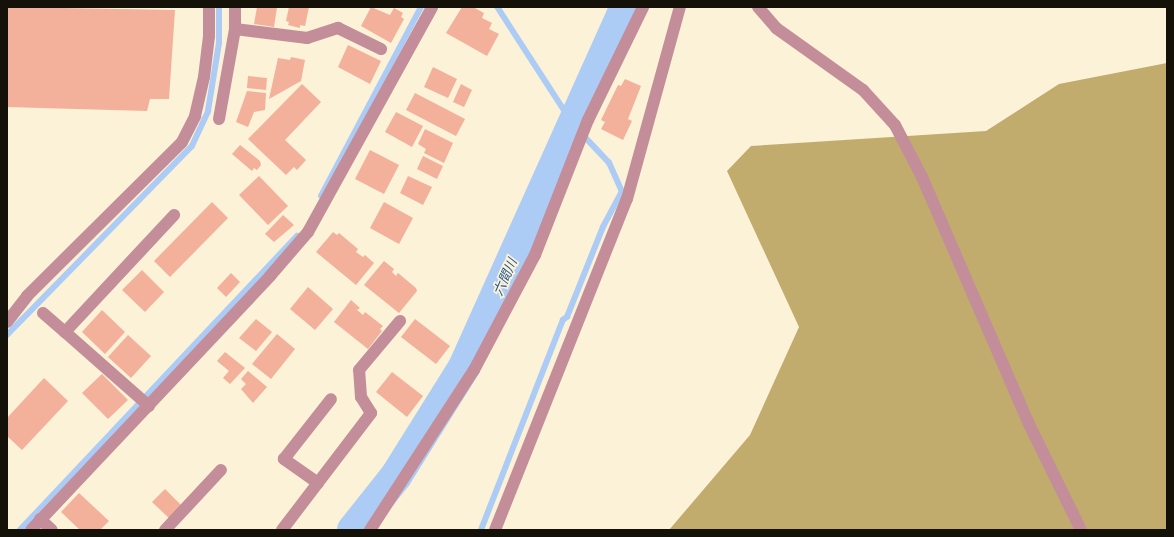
<!DOCTYPE html>
<html>
<head>
<meta charset="utf-8">
<style>
  body { margin:0 }
  #map { position:relative; width:1174px; height:537px; overflow:hidden; background:#fbf2d7; font-family:Commissioner,"Noto Sans JP",sans-serif }
  div>[style] { position:absolute }
  .forest>* { inset:0; background:#c1ac6e }
  .stream>* { height:5.5px; margin:-2.75px; padding:0 2.75px; transform-origin:2.75px; border-radius:2.75px; background:#acccf5 }
  .river>* { height:32px; margin:-16px; padding:0 16px; transform-origin:16px; border-radius:16px; background:#acccf5 }
  .building>* { inset:0; background:#f3b09a }
  .street>* { height:12px; margin:-6px; padding:0 6px; transform-origin:6px; border-radius:6px; background:#c38e9a }
  span { translate:-50% -50%; white-space:nowrap; text-align:center; line-height:1.15; -webkit-text-stroke:3.5px #fbf2d7; paint-order:stroke }
  .water-label { font-size:13px; color:#245794; font-style:italic }
  .frame { position:absolute; inset:0; border:8px solid #141108; pointer-events:none }
</style>
</head>
<body>
<div id="map">
  <div class="forest">
    <i style="clip-path:polygon(1167px 63px,1167px 530px,669px 530px,750px 435px,799px 327px,727px 171px,751px 146px,986px 131px,1059px 84px)"></i>
  </div>
  <div class="stream">
    <i style="left:321px;top:196px;width:214px;rotate:-62.1deg"></i>
    <i style="left:7px;top:335px;width:264px;rotate:-45.6deg"></i>
    <i style="left:192px;top:146px;width:38px;rotate:-65deg"></i>
    <i style="left:208px;top:111px;width:69px;rotate:-80.8deg"></i>
    <i style="left:219px;top:43px;width:36px;rotate:-90deg"></i>
    <i style="left:20px;top:530px;width:404px;rotate:-46.7deg"></i>
    <i style="left:481px;top:530px;width:225px;rotate:-68.7deg"></i>
    <i style="left:563px;top:320px;width:5px;rotate:-37deg"></i>
    <i style="left:567px;top:317px;width:97px;rotate:-68.2deg"></i>
    <i style="left:603px;top:227px;width:40px;rotate:-62deg"></i>
    <i style="left:622px;top:192px;width:32px;rotate:-114deg"></i>
    <i style="left:609px;top:163px;width:51px;rotate:-133.4deg"></i>
    <i style="left:574px;top:126px;width:142px;rotate:-122.9deg"></i>
  </div>
  <div class="river">
    <i style="left:353px;top:530px;width:69px;rotate:-51.5deg"></i>
    <i style="left:396px;top:476px;width:128px;rotate:-58deg"></i>
    <i style="left:464px;top:367px;width:395px;rotate:-65.8deg"></i>
  </div>
  <div class="building">
    <i style="clip-path:polygon(7px 7px,175px 10px,169px 99px,150px 99px,147px 111px,7px 107px)"></i>
    <i style="clip-path:polygon(257px 7px,277px 7px,274px 27px,254px 24px)"></i>
    <i style="clip-path:polygon(289px 7px,309px 7px,305px 26px,300px 25px,300px 28px,288px 25px,289px 22px,286px 21px)"></i>
    <i style="clip-path:polygon(371px 7px,390px 15px,394px 8px,403px 13px,401px 17px,404px 19px,391px 43px,361px 26px)"></i>
    <i style="clip-path:polygon(462px 7px,473px 7px,484px 13px,482px 18px,492px 23px,489px 29px,499px 34px,487px 56px,446px 33px)"></i>
    <i style="clip-path:polygon(348px 45px,381px 61px,370px 84px,338px 67px)"></i>
    <i style="clip-path:polygon(291px 57px,305px 60px,301px 81px,269px 99px,278px 58px,290px 60px)"></i>
    <i style="clip-path:polygon(433px 67px,457px 79px,448px 98px,424px 87px)"></i>
    <i style="clip-path:polygon(248px 76px,267px 78px,266px 90px,247px 88px)"></i>
    <i style="clip-path:polygon(625px 79px,641px 86px,628px 119px,632px 121px,623px 140px,601px 129px,605px 122px,601px 120px,618px 85px,621px 86px)"></i>
    <i style="clip-path:polygon(302px 84px,321px 102px,285px 140px,306px 160px,297px 170px,294px 167px,286px 175px,248px 139px)"></i>
    <i style="clip-path:polygon(461px 84px,472px 90px,464px 107px,453px 102px)"></i>
    <i style="clip-path:polygon(247px 91px,266px 93px,265px 110px,254px 112px,248px 127px,236px 122px)"></i>
    <i style="clip-path:polygon(415px 93px,465px 119px,456px 136px,406px 110px)"></i>
    <i style="clip-path:polygon(396px 112px,423px 126px,412px 147px,385px 132px)"></i>
    <i style="clip-path:polygon(425px 129px,453px 143px,444px 163px,424px 153px,426px 149px,418px 144px)"></i>
    <i style="clip-path:polygon(240px 145px,260px 161px,261px 165px,257px 170px,254px 168px,252px 171px,232px 154px)"></i>
    <i style="clip-path:polygon(370px 150px,399px 165px,384px 194px,355px 179px)"></i>
    <i style="clip-path:polygon(423px 156px,443px 166px,437px 179px,417px 169px)"></i>
    <i style="clip-path:polygon(259px 176px,288px 206px,268px 225px,239px 195px)"></i>
    <i style="clip-path:polygon(408px 176px,432px 187px,423px 205px,400px 193px)"></i>
    <i style="clip-path:polygon(212px 202px,228px 218px,170px 277px,154px 261px)"></i>
    <i style="clip-path:polygon(384px 202px,413px 218px,399px 244px,370px 228px)"></i>
    <i style="clip-path:polygon(283px 215px,294px 225px,274px 242px,265px 234px)"></i>
    <i style="clip-path:polygon(333px 232px,337px 235px,339px 233px,358px 249px,356px 252px,363px 257px,365px 255px,374px 263px,356px 285px,316px 252px)"></i>
    <i style="clip-path:polygon(384px 261px,394px 269px,392px 272px,396px 276px,398px 273px,416px 288px,417px 291px,399px 313px,364px 285px)"></i>
    <i style="clip-path:polygon(142px 270px,164px 292px,145px 312px,122px 290px)"></i>
    <i style="clip-path:polygon(231px 273px,240px 282px,226px 297px,217px 288px)"></i>
    <i style="clip-path:polygon(308px 287px,333px 309px,315px 330px,290px 309px)"></i>
    <i style="clip-path:polygon(351px 300px,360px 308px,357px 310px,363px 315px,365px 312px,383px 326px,380px 329px,382px 331px,368px 349px,334px 322px)"></i>
    <i style="clip-path:polygon(102px 310px,125px 332px,105px 354px,82px 332px)"></i>
    <i style="clip-path:polygon(256px 319px,272px 332px,256px 351px,239px 338px)"></i>
    <i style="clip-path:polygon(415px 319px,450px 346px,436px 364px,401px 337px)"></i>
    <i style="clip-path:polygon(277px 334px,295px 349px,271px 379px,252px 364px)"></i>
    <i style="clip-path:polygon(128px 335px,151px 356px,131px 378px,108px 357px)"></i>
    <i style="clip-path:polygon(225px 352px,245px 368px,230px 384px,223px 378px,229px 371px,217px 361px)"></i>
    <i style="clip-path:polygon(248px 371px,267px 387px,253px 403px,241px 389px,246px 384px,241px 379px)"></i>
    <i style="clip-path:polygon(392px 372px,423px 396px,407px 417px,376px 392px)"></i>
    <i style="clip-path:polygon(102px 374px,128px 400px,108px 419px,82px 393px)"></i>
    <i style="clip-path:polygon(44px 378px,68px 401px,22px 450px,7px 436px,7px 418px)"></i>
    <i style="clip-path:polygon(165px 489px,184px 508px,172px 521px,152px 502px)"></i>
    <i style="clip-path:polygon(79px 493px,109px 521px,100px 530px,80px 530px,61px 512px)"></i>
  </div>
  <div class="street">
    <i style="left:758px;top:7px;width:28px;rotate:49deg"></i>
    <i style="left:776px;top:28px;width:107px;rotate:35.5deg"></i>
    <i style="left:863px;top:90px;width:47px;rotate:47.6deg"></i>
    <i style="left:895px;top:125px;width:59px;rotate:62.6deg"></i>
    <i style="left:922px;top:177px;width:267px;rotate:66.6deg"></i>
    <i style="left:1028px;top:422px;width:120px;rotate:63.9deg"></i>
    <i style="left:235px;top:29px;width:73px;rotate:7.1deg"></i>
    <i style="left:307px;top:38px;width:33px;rotate:-18deg"></i>
    <i style="left:338px;top:28px;width:48px;rotate:26deg"></i>
    <i style="left:219px;top:119px;width:91px;rotate:-79.9deg"></i>
    <i style="left:235px;top:29px;width:22px;rotate:-90deg"></i>
    <i style="left:43px;top:313px;width:29px;rotate:41deg"></i>
    <i style="left:7px;top:322px;width:33px;rotate:-52deg"></i>
    <i style="left:27px;top:296px;width:218px;rotate:-44.8deg"></i>
    <i style="left:182px;top:142px;width:29px;rotate:-63deg"></i>
    <i style="left:195px;top:116px;width:40px;rotate:-77deg"></i>
    <i style="left:204px;top:77px;width:41px;rotate:-83deg"></i>
    <i style="left:209px;top:36px;width:29px;rotate:-90deg"></i>
    <i style="left:149px;top:406px;width:112px;rotate:-138.6deg"></i>
    <i style="left:65px;top:332px;width:160px;rotate:-47deg"></i>
    <i style="left:318px;top:483px;width:42px;rotate:-144.8deg"></i>
    <i style="left:284px;top:459px;width:76px;rotate:-51.9deg"></i>
    <i style="left:40px;top:519px;width:16px;rotate:43deg"></i>
    <i style="left:31px;top:530px;width:349px;rotate:-46.7deg"></i>
    <i style="left:270px;top:276px;width:58px;rotate:-49.2deg"></i>
    <i style="left:308px;top:232px;width:257px;rotate:-61.1deg"></i>
    <i style="left:165px;top:530px;width:82px;rotate:-47deg"></i>
    <i style="left:282px;top:530px;width:147px;rotate:-52.7deg"></i>
    <i style="left:371px;top:413px;width:19px;rotate:-122deg"></i>
    <i style="left:361px;top:397px;width:27px;rotate:-94deg"></i>
    <i style="left:359px;top:370px;width:64px;rotate:-50.1deg"></i>
    <i style="left:370px;top:530px;width:191px;rotate:-57deg"></i>
    <i style="left:474px;top:370px;width:130px;rotate:-62.1deg"></i>
    <i style="left:535px;top:255px;width:145px;rotate:-68.6deg"></i>
    <i style="left:588px;top:120px;width:126px;rotate:-64deg"></i>
    <i style="left:495px;top:530px;width:356px;rotate:-68.3deg"></i>
    <i style="left:627px;top:199px;width:199px;rotate:-74.6deg"></i>
  </div>
  <div class="water-label">
    <span style="left:505px;top:277px;rotate:-66deg">六間川</span>
  </div>
  <div class="frame"></div>
</div>
</body>
</html>
